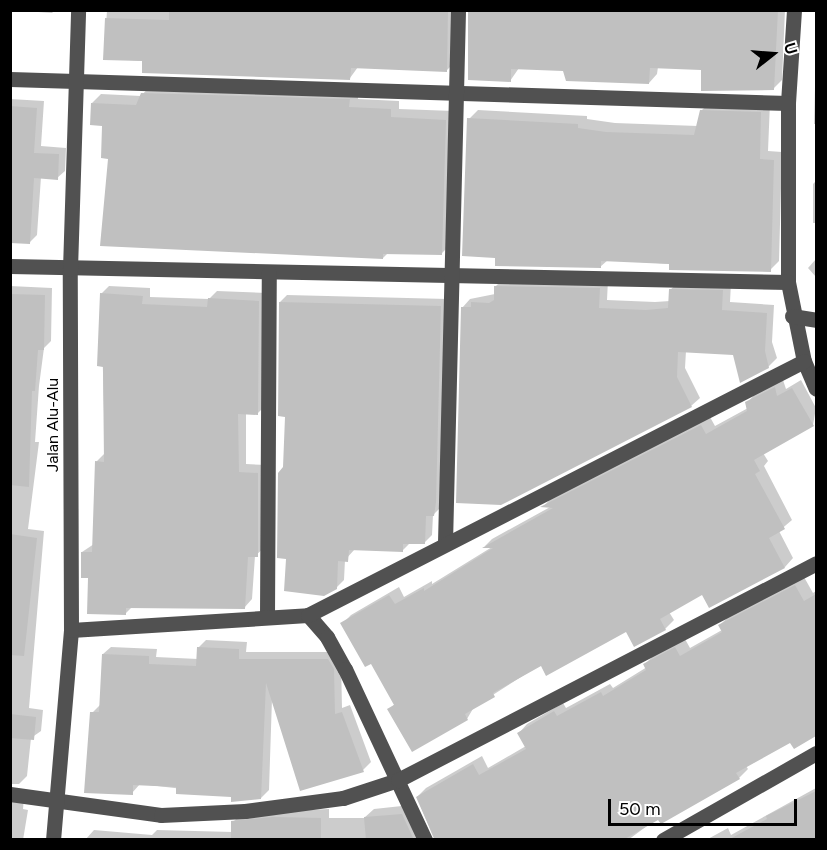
<!DOCTYPE html>
<html>
<head>
<meta charset="utf-8">
<style>
  body { margin:0 }
  #map { position:relative; width:827px; height:850px; overflow:hidden; background:#fff; font-family:Figtree,sans-serif }
  div>[style] { position:absolute }
  .shadow>* { inset:0; background:#0003 }
  .building>* { inset:0; background:#c0c0c0 }
  .minor>* { height:15px; margin:-7.5px; padding:0 7.5px; transform-origin:7.5px; border-radius:7.5px; background:#515151 }
  span { translate:-50% -50%; white-space:nowrap; text-align:center; line-height:1.15; -webkit-text-stroke:4.5px #fff; paint-order:stroke }
  .street-label { font-size:16px; color:#000 }
  .frame { position:absolute; inset:0; border:12px solid #000; pointer-events:none }
  .north { position:absolute; left:743px; top:24px; width:60px; height:60px; -webkit-text-stroke:4px #fff; paint-order:stroke; rotate:73deg; font-size:16px; font-weight:700; line-height:24px; text-align:center; color:#000 }
  .north::after { content:''; display:block; margin:auto; width:21px; height:27px; background:#000; clip-path:polygon(50% 0,100% 100%,50% 72%,0 100%) }
  .scale { position:absolute; left:608px; top:799px; width:189px; height:27px; box-sizing:border-box; border:3px solid #000; border-top:0; padding-left:8px; font-size:18px; line-height:21px; white-space:nowrap; color:#000; -webkit-text-stroke:4px #fff; paint-order:stroke }
</style>
</head>
<body>
<div id="map">
  <div class="shadow">
    <i style="clip-path:polygon(10px 10px,55px 10px,52px 13px)"></i>
    <i style="clip-path:polygon(107px 10px,456px 10px,455px 62px,446px 71px,358px 67px,350px 78px,104px 58px)"></i>
    <i style="clip-path:polygon(469px 10px,785px 10px,782px 80px,774px 88px,703px 69px,658px 67px,657px 74px,649px 83px,564px 70px,519px 68px,510px 81px)"></i>
    <i style="clip-path:polygon(816px 49px,816px 124px,814px 124px)"></i>
    <i style="clip-path:polygon(152px 84px,358px 91px,358px 99px,399px 101px,399px 109px,454px 111px,451px 244px,442px 253px,388px 253px,383px 258px,101px 245px,110px 157px,104px 125px,92px 103px,101px 94px,141px 96px)"></i>
    <i style="clip-path:polygon(10px 99px,44px 101px,41px 146px,66px 148px,65px 171px,57px 178px,41px 177px,37px 235px,29px 243px,10px 241px)"></i>
    <i style="clip-path:polygon(710px 102px,770px 103px,768px 151px,782px 152px,779px 261px,770px 270px,608px 260px,600px 267px,469px 119px,478px 110px,587px 116px,587px 119px,615px 123px,698px 126px,701px 111px)"></i>
    <i style="clip-path:polygon(816px 181px,816px 223px,813px 223px,813px 184px)"></i>
    <i style="clip-path:polygon(816px 259px,816px 277px,808px 268px)"></i>
    <i style="clip-path:polygon(504px 278px,608px 280px,607px 300px,655px 302px,670px 301px,670px 290px,679px 282px,731px 283px,730px 302px,774px 305px,772px 342px,777px 358px,768px 367px,734px 354px,686px 351px,685px 368px,700px 398px,691px 406px,462px 308px,470px 299px,495px 294px,496px 286px)"></i>
    <i style="clip-path:polygon(10px 286px,52px 288px,51px 341px,44px 348px,39px 386px,35px 442px,39px 442px,28px 529px,44px 531px,29px 708px,43px 710px,41px 731px,31px 738px,27px 776px,19px 784px,10px 784px)"></i>
    <i style="clip-path:polygon(109px 286px,150px 288px,150px 297px,209px 299px,217px 291px,267px 293px,266px 405px,258px 413px,246px 413px,246px 464px,266px 465px,265px 547px,255px 556px,252px 599px,244px 608px,132px 607px,125px 614px,90px 576px,82px 552px,94px 544px,96px 462px,105px 453px,101px 294px)"></i>
    <i style="clip-path:polygon(287px 295px,448px 299px,441px 507px,433px 515px,432px 535px,425px 542px,409px 544px,402px 551px,355px 549px,345px 560px,344px 580px,336px 588px,287px 557px,287px 416px,280px 302px)"></i>
    <i style="clip-path:polygon(783px 380px,786px 389px,801px 380px,816px 408px,813px 425px,763px 453px,768px 461px,764px 466px,792px 520px,779px 531px,793px 558px,785px 567px,709px 606px,702px 593px,669px 612px,674px 620px,665px 629px,626px 630px,541px 664px,474px 707px,467px 719px,389px 709px,395px 704px,371px 662px,342px 624px,351px 615px,399px 587px,404px 597px,432px 581px,432px 584px,492px 547px,485px 546px,492px 539px,552px 506px,544px 506px,551px 498px,710px 417px,715px 426px,748px 408px,747px 403px,755px 394px)"></i>
    <i style="clip-path:polygon(804px 577px,813px 593px,816px 591px,816px 734px,794px 747px,791px 741px,746px 766px,748px 769px,739px 778px,659px 817px,628px 840px,85px 840px,94px 830px,152px 835px,157px 830px,233px 832px,233px 822px,242px 813px,329px 809px,329px 818px,364px 818px,374px 809px,411px 805px,425px 836px,434px 839px,417px 797px,426px 788px,482px 756px,488px 768px,526px 746px,519px 733px,527px 724px,563px 703px,566px 708px,610px 684px,613px 688px,647px 667px,645px 664px,654px 655px,685px 639px,690px 648px,722px 630px,720px 625px,729px 616px)"></i>
    <i style="clip-path:polygon(206px 640px,247px 642px,246px 652px,336px 652px,341px 661px,342px 708px,350px 705px,371px 762px,363px 770px,272px 699px,269px 790px,261px 798px,140px 784px,132px 793px,92px 713px,100px 705px,103px 654px,111px 647px,157px 649px,156px 657px,198px 659px,198px 648px)"></i>
    <i style="clip-path:polygon(816px 788px,816px 840px,706px 840px,728px 828px,731px 835px)"></i>
    <i style="clip-path:polygon(10px 792px,24px 798px,23px 809px,28px 810px,23px 840px,10px 840px)"></i>
  </div>
  <div class="building">
    <i style="clip-path:polygon(169px 10px,448px 10px,447px 72px,351px 68px,350px 80px,142px 73px,142px 61px,103px 60px,105px 18px,169px 20px)"></i>
    <i style="clip-path:polygon(468px 10px,778px 10px,774px 90px,701px 91px,701px 70px,650px 68px,649px 84px,566px 81px,563px 71px,511px 69px,511px 82px,468px 80px)"></i>
    <i style="clip-path:polygon(141px 93px,350px 99px,349px 107px,391px 109px,391px 117px,446px 120px,442px 255px,383px 254px,383px 259px,100px 246px,108px 159px,101px 158px,102px 126px,90px 125px,91px 103px,136px 105px)"></i>
    <i style="clip-path:polygon(10px 106px,37px 108px,34px 153px,59px 154px,58px 180px,34px 178px,30px 244px,10px 243px)"></i>
    <i style="clip-path:polygon(700px 110px,761px 112px,760px 159px,774px 160px,771px 272px,669px 270px,669px 264px,601px 261px,601px 268px,495px 266px,495px 258px,462px 256px,467px 118px,578px 124px,578px 128px,606px 132px,694px 135px)"></i>
    <i style="clip-path:polygon(494px 286px,600px 288px,599px 308px,646px 310px,668px 308px,669px 289px,723px 290px,722px 310px,767px 313px,765px 351px,769px 368px,740px 383px,733px 355px,678px 352px,677px 377px,692px 407px,501px 505px,456px 503px,461px 307px,471px 307px,471px 302px,489px 303px,494px 300px)"></i>
    <i style="clip-path:polygon(100px 293px,143px 296px,142px 304px,207px 307px,208px 298px,259px 301px,258px 415px,238px 414px,239px 472px,258px 473px,258px 557px,248px 557px,245px 609px,126px 608px,126px 615px,87px 614px,88px 578px,81px 578px,81px 552px,92px 552px,95px 461px,104px 462px,103px 367px,97px 366px)"></i>
    <i style="clip-path:polygon(10px 294px,45px 295px,44px 350px,38px 350px,35px 391px,32px 391px,29px 487px,10px 485px)"></i>
    <i style="clip-path:polygon(279px 302px,441px 306px,436px 502px,434px 516px,426px 516px,425px 544px,403px 544px,403px 552px,349px 550px,348px 562px,338px 561px,337px 589px,324px 596px,284px 591px,286px 559px,277px 558px,278px 473px,283px 467px,285px 417px,278px 416px)"></i>
    <i style="clip-path:polygon(775px 387px,777px 396px,792px 388px,814px 426px,754px 460px,760px 471px,755px 474px,785px 529px,769px 538px,785px 568px,709px 608px,702px 595px,660px 619px,666px 630px,634px 647px,626px 632px,546px 676px,541px 666px,493px 693px,495px 697px,465px 714px,468px 720px,412px 752px,387px 709px,394px 705px,371px 664px,365px 667px,340px 623px,389px 595px,395px 604px,424px 588px,424px 591px,493px 548px,482px 548px,553px 508px,540px 507px,701px 425px,706px 434px,747px 411px,745px 402px)"></i>
    <i style="clip-path:polygon(10px 534px,37px 538px,24px 656px,10px 655px)"></i>
    <i style="clip-path:polygon(795px 585px,804px 601px,816px 594px,816px 736px,794px 749px,790px 743px,736px 773px,740px 779px,661px 824px,658px 820px,623px 840px,435px 840px,416px 797px,473px 764px,479px 775px,526px 749px,517px 733px,554px 711px,557px 716px,601px 692px,603px 696px,646px 670px,643px 664px,675px 647px,680px 656px,722px 632px,718px 625px)"></i>
    <i style="clip-path:polygon(197px 647px,239px 649px,239px 659px,328px 659px,334px 669px,335px 714px,342px 712px,364px 772px,300px 791px,266px 683px,261px 799px,231px 802px,231px 797px,176px 794px,176px 787px,133px 785px,133px 795px,84px 793px,90px 712px,99px 712px,102px 654px,149px 656px,149px 664px,196px 666px)"></i>
    <i style="clip-path:polygon(10px 714px,36px 717px,34px 740px,10px 738px)"></i>
    <i style="clip-path:polygon(816px 791px,816px 840px,728px 840px,767px 819px,766px 816px)"></i>
    <i style="clip-path:polygon(402px 814px,414px 840px,366px 840px,364px 817px)"></i>
    <i style="clip-path:polygon(273px 817px,321px 818px,321px 840px,231px 840px,231px 821px)"></i>
  </div>
  <div class="minor">
    <i style="left:794px;top:10px;width:93px;rotate:93.7deg"></i>
    <i style="left:788px;top:103px;width:179px;rotate:90deg"></i>
    <i style="left:788px;top:282px;width:81px;rotate:78.6deg"></i>
    <i style="left:804px;top:361px;width:30px;rotate:67deg"></i>
    <i style="left:10px;top:79px;width:778px;rotate:1.77deg"></i>
    <i style="left:10px;top:266px;width:778px;rotate:1.18deg"></i>
    <i style="left:792px;top:316px;width:24px;rotate:9deg"></i>
    <i style="left:445px;top:543px;width:533px;rotate:-88.6deg"></i>
    <i style="left:308px;top:615px;width:29px;rotate:49deg"></i>
    <i style="left:327px;top:637px;width:37px;rotate:61deg"></i>
    <i style="left:345px;top:669px;width:189px;rotate:64.9deg"></i>
    <i style="left:267px;top:617px;width:344px;rotate:-89.7deg"></i>
    <i style="left:71px;top:630px;width:237px;rotate:-3.6deg"></i>
    <i style="left:308px;top:615px;width:557px;rotate:-27.12deg"></i>
    <i style="left:10px;top:794px;width:152px;rotate:7.9deg"></i>
    <i style="left:161px;top:815px;width:84px;rotate:-2.7deg"></i>
    <i style="left:245px;top:811px;width:99px;rotate:-7.6deg"></i>
    <i style="left:343px;top:798px;width:58px;rotate:-18.1deg"></i>
    <i style="left:398px;top:780px;width:471px;rotate:-27.4deg"></i>
    <i style="left:53px;top:840px;width:211px;rotate:-85.1deg"></i>
    <i style="left:71px;top:630px;width:361px;rotate:-90.2deg"></i>
    <i style="left:70px;top:269px;width:259px;rotate:-88.2deg"></i>
    <i style="left:663px;top:840px;width:176px;rotate:-29.6deg"></i>
  </div>
  <div class="street-label">
    <span style="left:53px;top:425px;rotate:-90deg">Jalan Alu-Alu</span>
  </div>
  <div class="frame"></div>
  <div class="north">U</div>
  <div class="scale">50 m</div>
</div>
</body>
</html>
